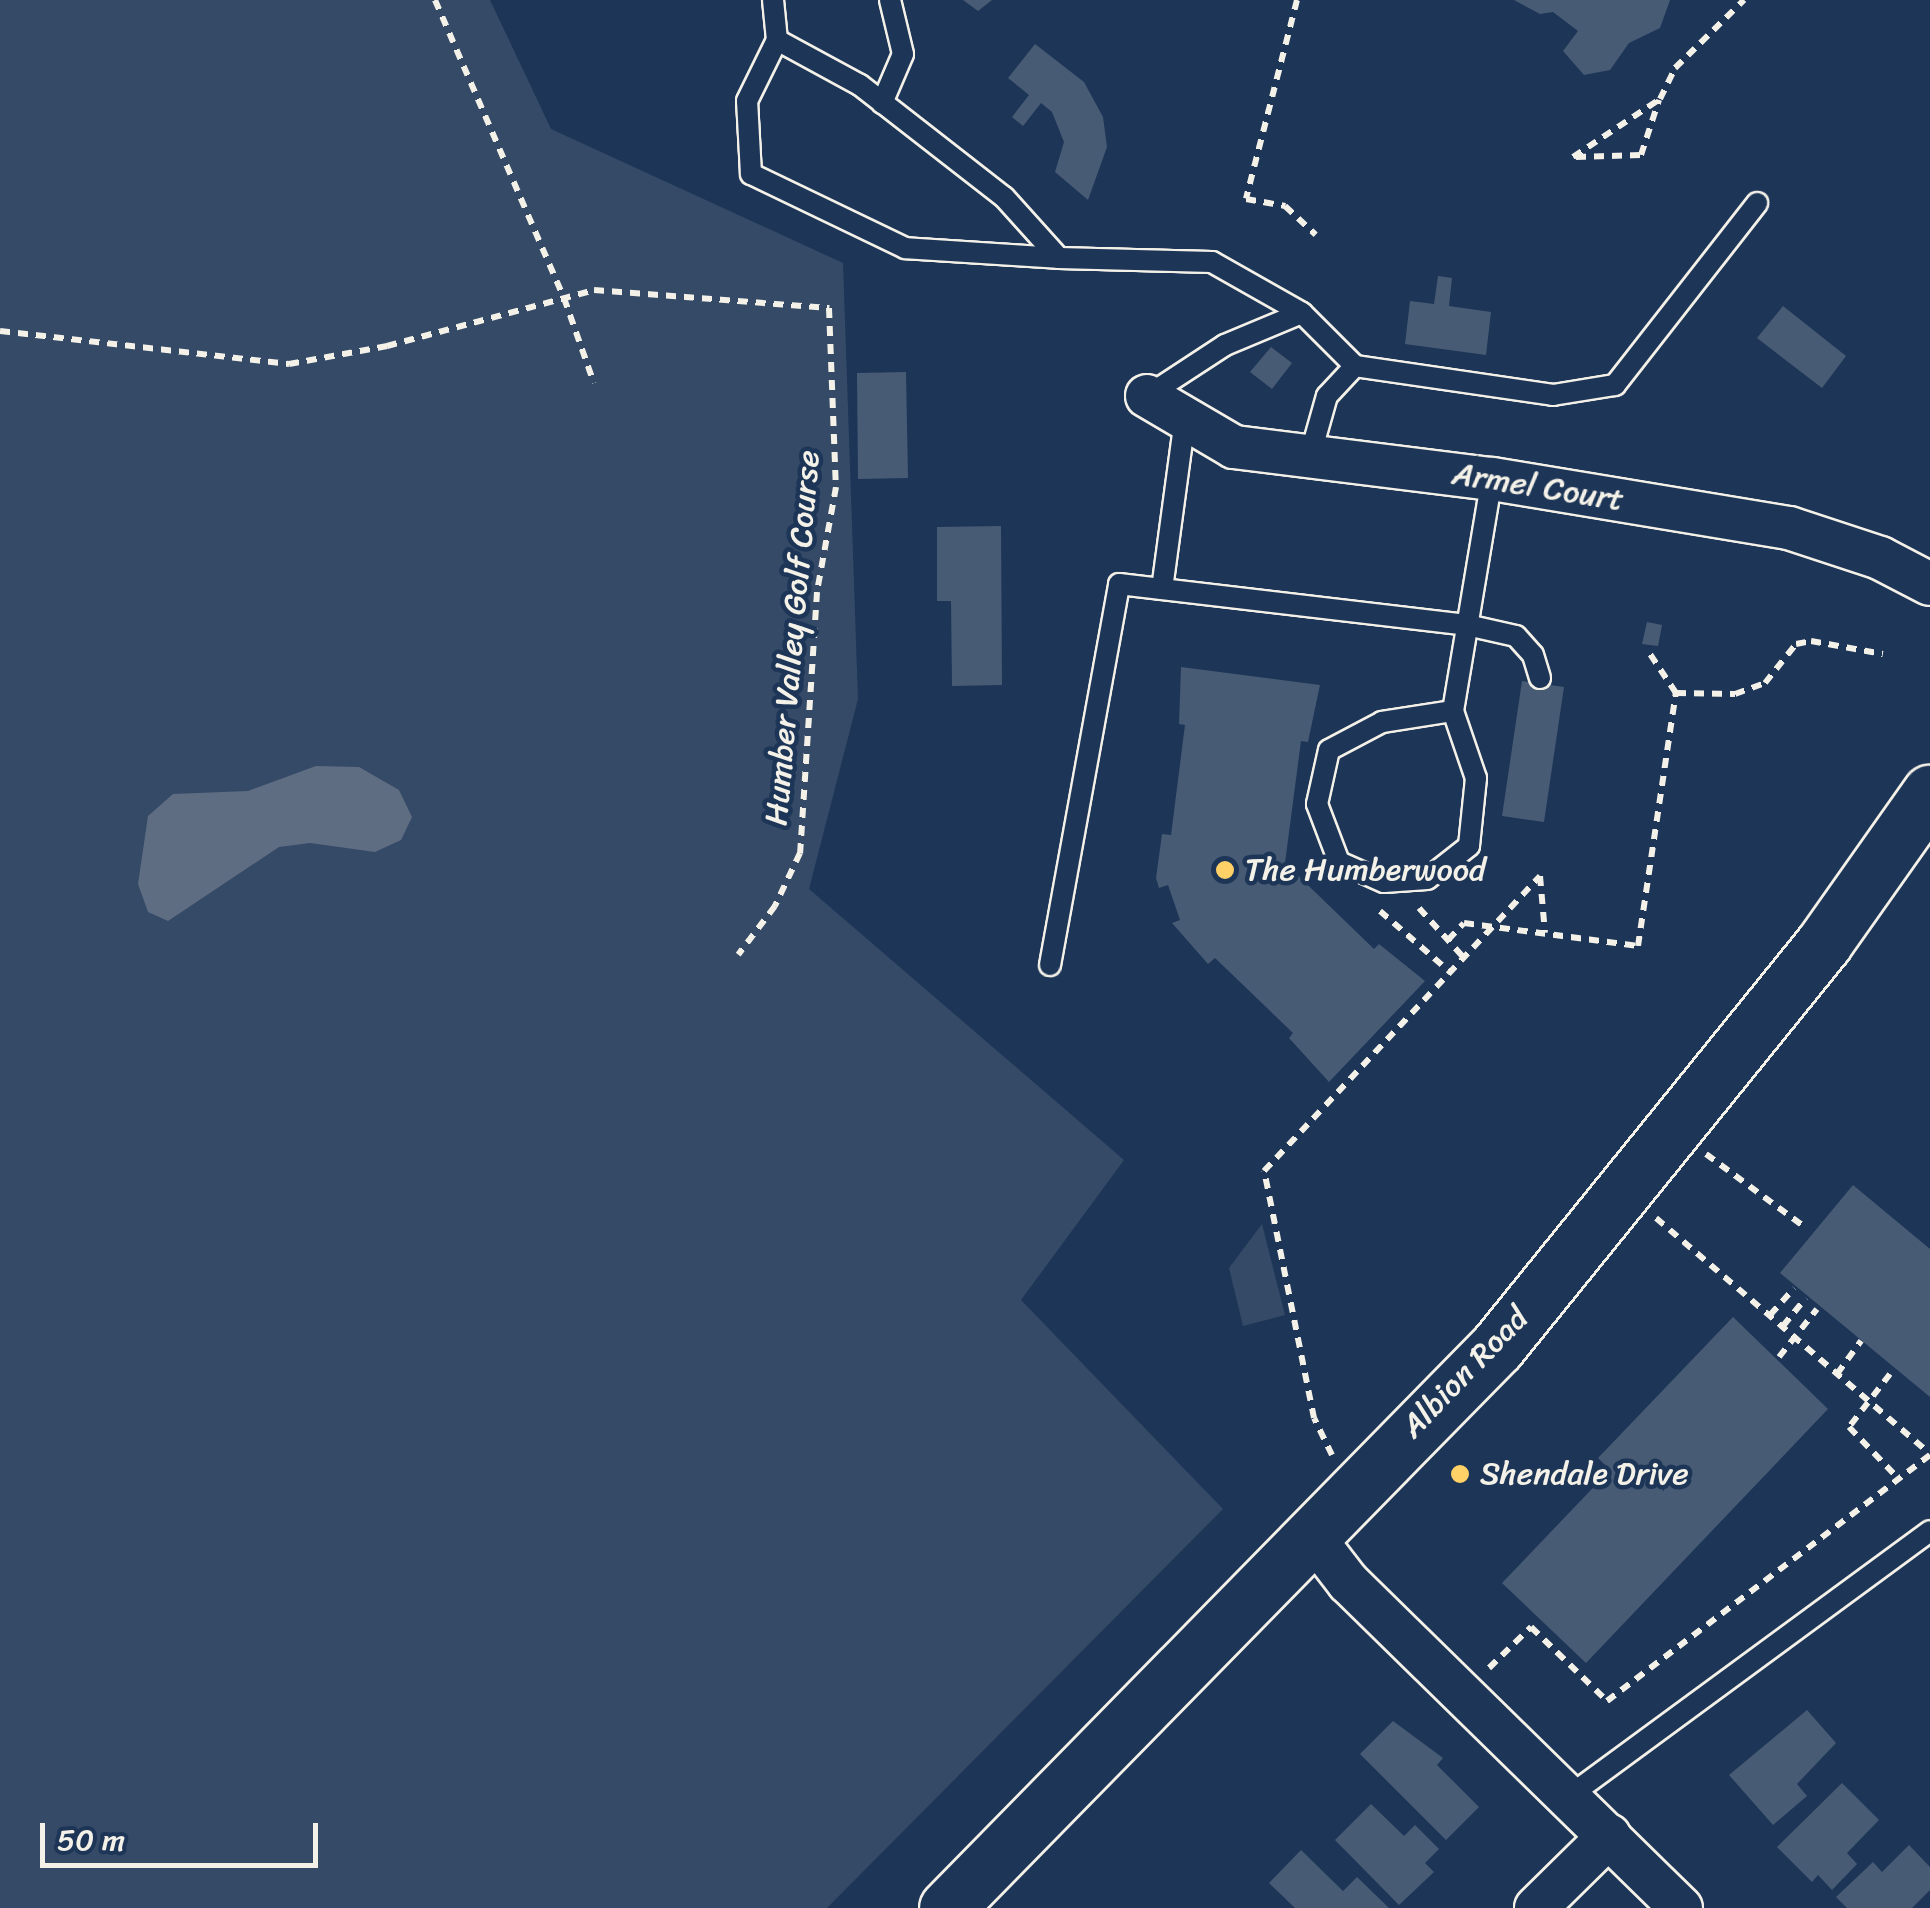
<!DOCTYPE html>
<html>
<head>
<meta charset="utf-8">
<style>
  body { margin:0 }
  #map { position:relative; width:1930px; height:1908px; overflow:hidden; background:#1d3557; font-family:Sriracha,sans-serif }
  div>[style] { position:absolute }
  .green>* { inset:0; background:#354a67 }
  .water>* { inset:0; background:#5e6d82 }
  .building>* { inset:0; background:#485b74 }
  .path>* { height:6px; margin-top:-3px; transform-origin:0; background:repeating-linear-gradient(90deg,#f4f1e8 0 10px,transparent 0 18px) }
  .roads { filter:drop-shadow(2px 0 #f4f1e8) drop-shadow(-2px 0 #f4f1e8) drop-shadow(0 2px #f4f1e8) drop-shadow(0 -2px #f4f1e8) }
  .service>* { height:20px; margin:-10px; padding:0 10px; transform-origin:10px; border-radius:10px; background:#1d3557 }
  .minor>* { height:42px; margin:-21px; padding:0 21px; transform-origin:21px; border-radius:21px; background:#1d3557 }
  .secondary>* { height:55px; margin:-27.5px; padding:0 27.5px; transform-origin:27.5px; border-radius:27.5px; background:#1d3557 }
  .dots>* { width:28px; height:28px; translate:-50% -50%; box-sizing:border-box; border:5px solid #1d3557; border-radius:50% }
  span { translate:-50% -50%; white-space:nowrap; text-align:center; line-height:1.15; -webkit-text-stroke:9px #1d3557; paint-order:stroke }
  .street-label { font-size:32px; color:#f4f1e8 }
  .poi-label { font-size:32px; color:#f4f1e8 }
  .left { translate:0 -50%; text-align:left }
  .scale { position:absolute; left:40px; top:1823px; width:278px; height:45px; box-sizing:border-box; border:5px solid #f4f1e8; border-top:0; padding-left:12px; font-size:30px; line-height:35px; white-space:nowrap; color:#f4f1e8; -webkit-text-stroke:8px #1d3557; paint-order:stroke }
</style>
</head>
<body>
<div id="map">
  <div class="green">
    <i style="clip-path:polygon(0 0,490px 0,551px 129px,843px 263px,858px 699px,809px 889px,1124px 1160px,1021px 1300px,1223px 1509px,827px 1908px,0 1908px)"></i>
    <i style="clip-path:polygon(1262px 1224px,1285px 1315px,1243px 1326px,1229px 1268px)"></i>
  </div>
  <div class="water">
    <i style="clip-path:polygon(316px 766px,359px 767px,399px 790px,412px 817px,401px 840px,375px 852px,310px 843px,279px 847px,168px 921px,148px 912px,138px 884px,148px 816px,173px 794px,248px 791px)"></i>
  </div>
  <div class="building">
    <i style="clip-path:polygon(963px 0,992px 0,978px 11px)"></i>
    <i style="clip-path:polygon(1514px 0,1670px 0,1660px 28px,1629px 43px,1610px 70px,1584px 75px,1563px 51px,1578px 31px,1553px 12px,1540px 14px)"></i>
    <i style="clip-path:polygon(1035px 44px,1084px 82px,1103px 117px,1107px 147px,1088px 200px,1055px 172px,1064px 142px,1052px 112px,1041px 103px,1023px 126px,1012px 117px,1029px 95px,1008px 78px)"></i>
    <i style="clip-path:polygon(1438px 276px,1452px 278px,1449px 306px,1491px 312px,1486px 355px,1405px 344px,1410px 301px,1434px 304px)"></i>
    <i style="clip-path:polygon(1783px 306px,1846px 356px,1822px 388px,1757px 338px)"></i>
    <i style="clip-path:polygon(1271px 347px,1292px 363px,1272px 389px,1250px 372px)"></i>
    <i style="clip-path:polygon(906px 372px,908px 478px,858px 479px,857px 373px)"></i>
    <i style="clip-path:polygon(1001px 526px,1002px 685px,952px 686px,951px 601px,937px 601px,937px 527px)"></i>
    <i style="clip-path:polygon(1647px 622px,1662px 625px,1658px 646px,1642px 644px)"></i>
    <i style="clip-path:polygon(1181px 667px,1320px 685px,1308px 742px,1301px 741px,1285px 863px,1374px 949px,1379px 944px,1425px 981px,1329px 1082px,1289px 1038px,1293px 1033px,1215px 958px,1208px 964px,1172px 923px,1180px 920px,1168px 885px,1159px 888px,1156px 878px,1162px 834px,1171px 835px,1185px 725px,1179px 724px)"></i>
    <i style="clip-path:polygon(1522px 681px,1564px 687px,1544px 822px,1502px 816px)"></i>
    <i style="clip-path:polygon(1853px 1185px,1930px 1249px,1930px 1397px,1780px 1273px)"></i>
    <i style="clip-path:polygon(1733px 1317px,1828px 1409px,1586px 1663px,1502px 1583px,1610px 1470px,1598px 1458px)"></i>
    <i style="clip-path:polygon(1807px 1710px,1836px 1743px,1797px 1784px,1807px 1796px,1773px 1825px,1729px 1775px)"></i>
    <i style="clip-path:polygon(1393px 1721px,1443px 1758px,1437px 1765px,1479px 1807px,1446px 1840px,1360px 1754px)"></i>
    <i style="clip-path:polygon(1842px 1783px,1879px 1820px,1847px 1853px,1857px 1864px,1832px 1890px,1818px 1875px,1812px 1882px,1777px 1847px)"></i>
    <i style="clip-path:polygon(1371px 1804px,1404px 1836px,1415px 1825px,1439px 1849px,1425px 1863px,1434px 1872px,1399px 1905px,1335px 1840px)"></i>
    <i style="clip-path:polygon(1909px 1845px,1930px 1867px,1930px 1890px,1912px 1908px,1847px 1908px,1836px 1897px,1873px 1862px,1882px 1872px)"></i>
    <i style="clip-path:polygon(1301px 1850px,1343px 1891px,1357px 1877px,1389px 1908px,1295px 1908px,1269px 1883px)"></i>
  </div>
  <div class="path">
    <i style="left:435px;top:0;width:325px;rotate:66.6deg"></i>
    <i style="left:564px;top:298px;width:90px;rotate:70.6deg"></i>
    <i style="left:1297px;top:0;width:205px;rotate:104.4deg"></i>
    <i style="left:1246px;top:199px;width:40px;rotate:10deg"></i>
    <i style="left:1285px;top:206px;width:42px;rotate:43.1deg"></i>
    <i style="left:1573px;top:157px;width:105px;rotate:-33.7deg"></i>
    <i style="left:1660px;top:99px;width:34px;rotate:-64deg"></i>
    <i style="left:1675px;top:68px;width:97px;rotate:-44.6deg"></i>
    <i style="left:1576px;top:157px;width:65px;rotate:-1.8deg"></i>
    <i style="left:1641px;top:155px;width:58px;rotate:-71.9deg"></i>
    <i style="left:0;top:331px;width:291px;rotate:6.5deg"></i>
    <i style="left:289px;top:364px;width:100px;rotate:-10.4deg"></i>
    <i style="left:387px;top:346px;width:214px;rotate:-15.1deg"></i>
    <i style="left:594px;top:290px;width:236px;rotate:4.4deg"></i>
    <i style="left:829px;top:308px;width:179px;rotate:87.8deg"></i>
    <i style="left:836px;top:487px;width:107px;rotate:100.3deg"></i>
    <i style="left:817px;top:592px;width:262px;rotate:93.7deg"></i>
    <i style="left:800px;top:853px;width:59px;rotate:115.3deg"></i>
    <i style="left:775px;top:906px;width:61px;rotate:127.1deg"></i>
    <i style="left:1676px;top:693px;width:59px;rotate:1deg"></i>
    <i style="left:1735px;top:694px;width:32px;rotate:-20deg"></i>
    <i style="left:1765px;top:683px;width:50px;rotate:-51.5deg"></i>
    <i style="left:1796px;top:644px;width:15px;rotate:-11deg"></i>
    <i style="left:1811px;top:641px;width:73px;rotate:10.2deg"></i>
    <i style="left:1419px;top:908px;width:69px;rotate:48deg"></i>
    <i style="left:1380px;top:911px;width:94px;rotate:41.1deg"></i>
    <i style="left:1448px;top:940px;width:23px;rotate:-47deg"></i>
    <i style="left:1464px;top:923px;width:176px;rotate:7.5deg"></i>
    <i style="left:1638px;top:946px;width:256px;rotate:-81.5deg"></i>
    <i style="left:1676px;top:693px;width:47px;rotate:-123.7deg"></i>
    <i style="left:1706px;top:1154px;width:119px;rotate:36.5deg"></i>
    <i style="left:1656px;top:1218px;width:359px;rotate:40.7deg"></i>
    <i style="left:1770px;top:1315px;width:36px;rotate:-48deg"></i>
    <i style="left:1783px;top:1326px;width:36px;rotate:-51deg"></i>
    <i style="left:1779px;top:1357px;width:61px;rotate:-51.6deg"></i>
    <i style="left:1837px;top:1374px;width:41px;rotate:-54deg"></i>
    <i style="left:1890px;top:1374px;width:67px;rotate:127.7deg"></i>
    <i style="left:1849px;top:1427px;width:68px;rotate:46.2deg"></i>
    <i style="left:1332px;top:1455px;width:41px;rotate:-115.9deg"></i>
    <i style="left:1314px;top:1418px;width:252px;rotate:-101.4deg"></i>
    <i style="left:1264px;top:1171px;width:404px;rotate:-46.9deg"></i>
    <i style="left:1540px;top:876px;width:57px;rotate:85deg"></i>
    <i style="left:1489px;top:1668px;width:59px;rotate:-44.3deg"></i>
    <i style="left:1531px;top:1627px;width:106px;rotate:44.2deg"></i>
    <i style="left:1607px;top:1701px;width:406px;rotate:-37.3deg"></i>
  </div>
  <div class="roads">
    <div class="service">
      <i style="left:773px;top:0;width:40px;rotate:84.3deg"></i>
      <i style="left:882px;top:103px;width:53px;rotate:-66.8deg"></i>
      <i style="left:903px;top:54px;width:56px;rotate:-103.5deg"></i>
      <i style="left:1059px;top:258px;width:154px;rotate:-176.3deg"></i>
      <i style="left:905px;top:248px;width:171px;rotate:-154.3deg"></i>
      <i style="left:751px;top:174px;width:73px;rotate:-93.1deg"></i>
      <i style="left:747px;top:101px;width:68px;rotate:-63.8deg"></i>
      <i style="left:777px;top:40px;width:94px;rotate:28.5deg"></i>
      <i style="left:860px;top:85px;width:182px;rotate:37.9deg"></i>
      <i style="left:1004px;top:197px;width:82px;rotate:48deg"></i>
      <i style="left:1059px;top:258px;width:153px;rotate:1.5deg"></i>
      <i style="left:1212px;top:262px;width:103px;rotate:29.5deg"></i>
      <i style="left:1302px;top:313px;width:75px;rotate:45deg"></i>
      <i style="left:1355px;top:366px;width:200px;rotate:8.3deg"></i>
      <i style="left:1553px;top:395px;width:63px;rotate:-9.2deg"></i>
      <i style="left:1615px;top:385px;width:231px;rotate:-52deg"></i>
      <i style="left:1147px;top:396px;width:93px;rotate:-33.2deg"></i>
      <i style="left:1225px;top:345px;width:83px;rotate:-22.6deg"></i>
      <i style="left:1310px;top:456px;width:62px;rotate:-74.2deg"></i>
      <i style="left:1327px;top:396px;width:41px;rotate:-47deg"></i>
      <i style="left:1162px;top:589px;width:172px;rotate:-82.3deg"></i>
      <i style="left:1453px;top:711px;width:71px;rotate:71.1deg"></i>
      <i style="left:1476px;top:778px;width:68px;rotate:95.9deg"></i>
      <i style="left:1469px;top:846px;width:53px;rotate:141.8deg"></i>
      <i style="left:1427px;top:879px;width:43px;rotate:176deg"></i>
      <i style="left:1384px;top:882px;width:49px;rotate:-156deg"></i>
      <i style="left:1339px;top:862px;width:62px;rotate:-110.8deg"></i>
      <i style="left:1317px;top:804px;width:55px;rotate:-77.5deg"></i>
      <i style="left:1329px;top:750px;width:60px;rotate:-27.8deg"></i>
      <i style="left:1382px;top:722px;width:72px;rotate:-8.8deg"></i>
      <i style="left:1453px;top:711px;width:235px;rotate:-80.5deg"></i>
      <i style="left:1050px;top:965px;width:387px;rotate:-79.7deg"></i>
      <i style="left:1119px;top:584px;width:350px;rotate:6.7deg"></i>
      <i style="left:1467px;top:625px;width:50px;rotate:12.7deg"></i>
      <i style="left:1516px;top:636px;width:25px;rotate:48deg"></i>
      <i style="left:1533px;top:655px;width:24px;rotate:73deg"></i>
      <i style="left:1568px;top:1797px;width:449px;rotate:-36.3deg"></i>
    </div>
    <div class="minor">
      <i style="left:1147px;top:396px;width:101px;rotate:30.4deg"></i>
      <i style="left:1234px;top:447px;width:260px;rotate:7.1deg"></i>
      <i style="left:1492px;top:479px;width:301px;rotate:9.4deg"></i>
      <i style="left:1789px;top:528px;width:96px;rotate:18.2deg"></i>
      <i style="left:1880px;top:558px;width:56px;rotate:27.5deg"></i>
      <i style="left:1311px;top:1534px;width:61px;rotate:52.4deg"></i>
      <i style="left:1348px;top:1582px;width:466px;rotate:44.4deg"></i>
      <i style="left:1536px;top:1908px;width:103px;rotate:-44.6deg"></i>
    </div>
    <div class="secondary">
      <i style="left:947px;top:1908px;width:786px;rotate:-45.57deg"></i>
      <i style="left:1497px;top:1347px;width:520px;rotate:-51.01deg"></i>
      <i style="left:1824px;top:943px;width:184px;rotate:-54.8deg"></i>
    </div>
  </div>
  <div class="dots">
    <i style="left:1225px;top:870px;background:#ffd166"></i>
    <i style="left:1460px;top:1474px;background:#ffd166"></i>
  </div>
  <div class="street-label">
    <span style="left:1538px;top:487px;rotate:9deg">Armel Court</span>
    <span style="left:793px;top:638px;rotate:-85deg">Humber Valley Golf Course</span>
    <span style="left:1465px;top:1373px;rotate:-46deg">Albion Road</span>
  </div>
  <div class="poi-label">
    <span class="left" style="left:1245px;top:870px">The Humberwood</span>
    <span class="left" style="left:1480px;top:1474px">Shendale Drive</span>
  </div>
  <div class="scale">50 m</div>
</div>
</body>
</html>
